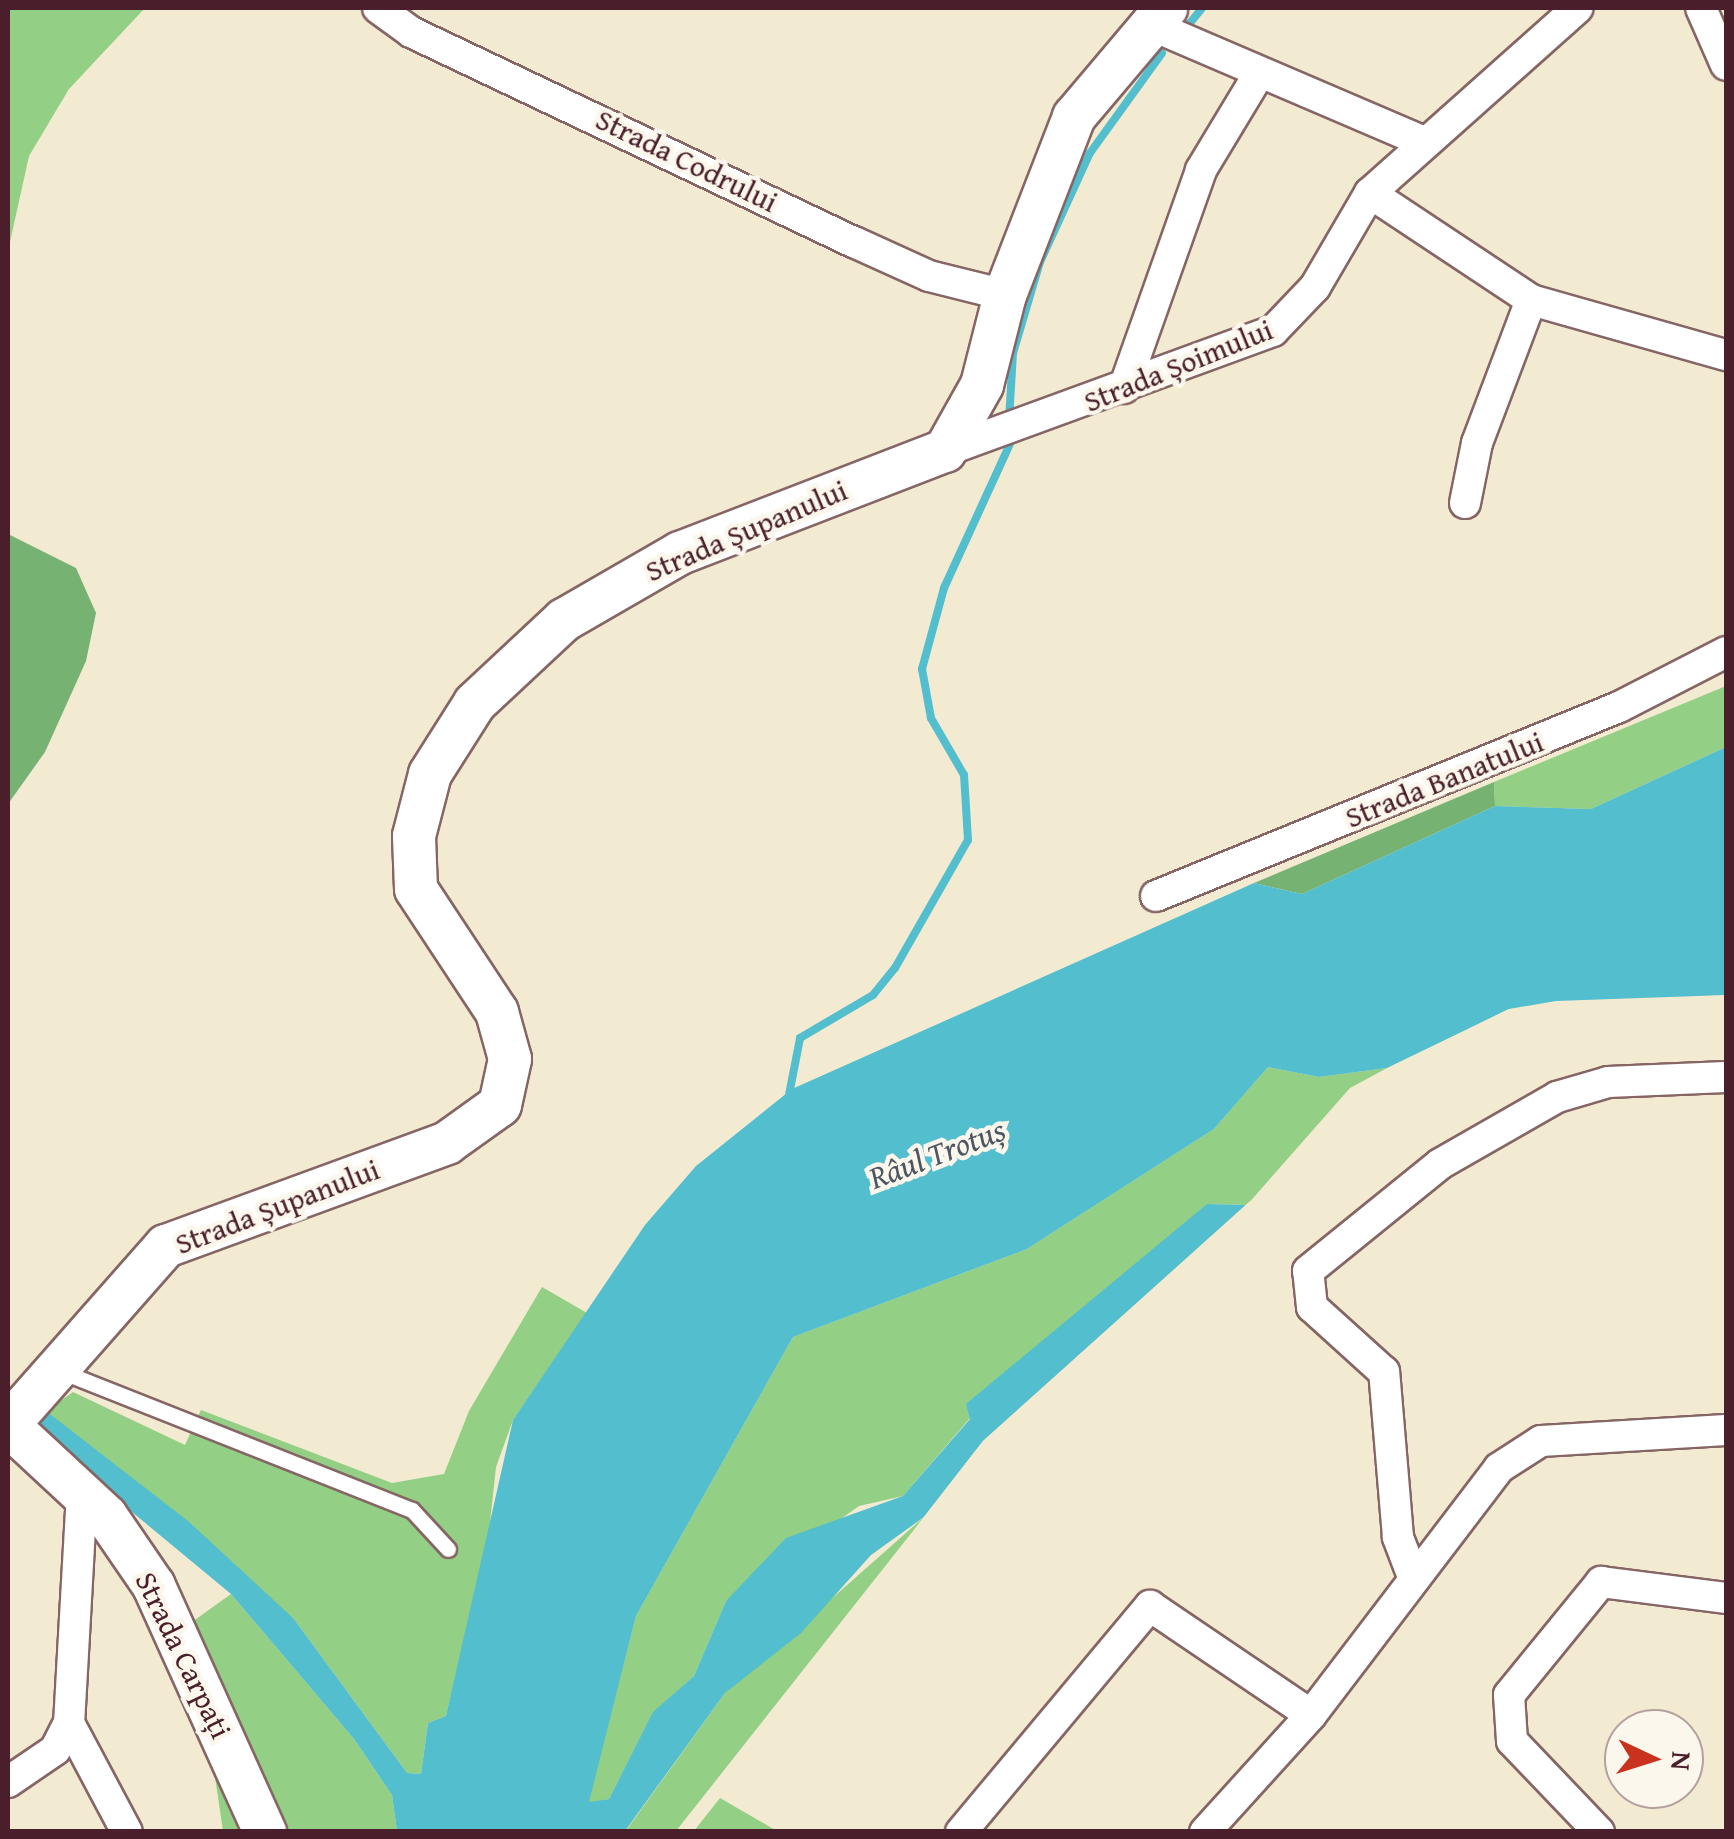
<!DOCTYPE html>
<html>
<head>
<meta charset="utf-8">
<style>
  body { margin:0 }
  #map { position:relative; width:1734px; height:1839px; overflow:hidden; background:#f3ead2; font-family:"Gentium Book Plus",serif }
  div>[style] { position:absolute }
  .green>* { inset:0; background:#93cf84 }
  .forest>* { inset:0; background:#76b272 }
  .water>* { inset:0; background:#53becd }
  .pier>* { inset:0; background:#f3ead2 }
  .stream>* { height:8px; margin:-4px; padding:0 4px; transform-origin:4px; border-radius:4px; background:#53becd }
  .roads { filter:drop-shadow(2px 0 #856665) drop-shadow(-2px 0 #856665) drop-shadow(0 2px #856665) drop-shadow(0 -2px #856665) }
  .lane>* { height:15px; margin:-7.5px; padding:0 7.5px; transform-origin:7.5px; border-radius:7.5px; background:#fff }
  .street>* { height:30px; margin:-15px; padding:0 15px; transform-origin:15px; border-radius:15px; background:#fff }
  .secondary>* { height:42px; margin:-21px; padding:0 21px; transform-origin:21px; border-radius:21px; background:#fff }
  span { translate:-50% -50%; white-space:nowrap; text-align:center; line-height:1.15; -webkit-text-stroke:9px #fbf7ec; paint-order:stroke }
  .street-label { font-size:30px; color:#4a1f2b }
  .water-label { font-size:32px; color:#4d5764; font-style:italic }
  .frame { position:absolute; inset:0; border:10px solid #4a1f2b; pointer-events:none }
  .north { position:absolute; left:1604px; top:1709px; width:100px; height:100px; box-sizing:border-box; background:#fbf7ec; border:2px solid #b4a19f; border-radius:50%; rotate:94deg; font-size:28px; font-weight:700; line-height:40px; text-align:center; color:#4a1f2b }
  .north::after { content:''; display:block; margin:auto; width:35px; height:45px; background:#c8321e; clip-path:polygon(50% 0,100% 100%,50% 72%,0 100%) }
</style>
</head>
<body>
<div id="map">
  <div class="green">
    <i style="clip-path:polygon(8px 8px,145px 8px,69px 89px,29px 156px,8px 251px)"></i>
    <i style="clip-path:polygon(1726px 686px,1726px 747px,1591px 809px,1495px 806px,1494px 782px)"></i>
    <i style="clip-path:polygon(1268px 1067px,1319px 1077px,1387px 1068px,1350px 1088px,1247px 1205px,1207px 1204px,970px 1418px,903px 1496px,859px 1506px,726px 1601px,694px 1676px,653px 1713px,609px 1799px,588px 1803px,636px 1616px,793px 1337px,1027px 1249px,1214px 1129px)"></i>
    <i style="clip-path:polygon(542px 1287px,587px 1313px,513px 1420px,496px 1467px,488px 1541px,446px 1716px,428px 1723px,421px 1774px,407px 1773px,294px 1619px,46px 1411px,73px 1392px,185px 1445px,201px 1410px,392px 1483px,444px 1474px,469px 1411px)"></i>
    <i style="clip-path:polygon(924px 1517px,676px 1831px,625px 1832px,725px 1693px)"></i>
    <i style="clip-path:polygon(231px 1594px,354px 1739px,392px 1795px,397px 1831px,223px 1831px,192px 1622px)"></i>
    <i style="clip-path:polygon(720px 1798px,777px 1831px,694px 1831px)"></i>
  </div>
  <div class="forest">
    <i style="clip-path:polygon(8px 534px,76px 568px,96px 613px,86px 661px,45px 752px,8px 804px)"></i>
    <i style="clip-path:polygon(1494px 782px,1495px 806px,1302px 894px,1254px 883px)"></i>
  </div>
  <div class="water">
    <i style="clip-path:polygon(1726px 747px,1726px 995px,1556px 1001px,1509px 1009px,1387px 1068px,1319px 1077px,1268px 1067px,1214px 1129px,1027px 1249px,793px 1337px,636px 1616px,589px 1802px,609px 1799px,653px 1712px,694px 1676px,726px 1601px,786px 1538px,903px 1496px,970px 1419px,966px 1404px,1207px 1204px,1247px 1205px,983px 1441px,924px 1517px,871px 1555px,801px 1633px,725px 1693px,625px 1831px,397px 1831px,392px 1795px,354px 1739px,231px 1594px,27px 1425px,46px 1411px,188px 1521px,294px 1619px,407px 1773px,421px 1774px,428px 1723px,446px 1716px,513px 1420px,645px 1225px,696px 1166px,792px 1089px,1254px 883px,1302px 894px,1495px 806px,1591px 809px)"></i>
  </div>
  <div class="pier">
    <i style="clip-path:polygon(1726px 995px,1510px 1014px,1375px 1075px,1509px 1009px)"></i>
    <i style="clip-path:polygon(1250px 1201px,1250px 1208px,986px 1445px,913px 1531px,983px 1441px)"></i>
  </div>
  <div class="stream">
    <i style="left:1190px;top:23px;width:19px;rotate:-51deg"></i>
    <i style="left:1009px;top:420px;width:67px;rotate:-86.6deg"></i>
    <i style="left:1013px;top:353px;width:95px;rotate:-73.5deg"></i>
    <i style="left:1040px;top:262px;width:120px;rotate:-65.4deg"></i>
    <i style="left:1090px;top:153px;width:123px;rotate:-54.2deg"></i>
    <i style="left:788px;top:1100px;width:63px;rotate:-79deg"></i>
    <i style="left:800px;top:1038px;width:85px;rotate:-30.5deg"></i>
    <i style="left:873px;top:995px;width:35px;rotate:-51deg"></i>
    <i style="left:895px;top:968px;width:147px;rotate:-60.3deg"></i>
    <i style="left:968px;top:840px;width:65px;rotate:-93.5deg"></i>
    <i style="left:964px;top:775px;width:66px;rotate:-120.1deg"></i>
    <i style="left:931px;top:718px;width:50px;rotate:-100.4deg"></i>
    <i style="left:922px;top:669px;width:84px;rotate:-74.8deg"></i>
    <i style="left:944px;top:588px;width:158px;rotate:-65.4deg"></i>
  </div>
  <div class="roads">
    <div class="lane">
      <i style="left:63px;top:1372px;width:375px;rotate:21.6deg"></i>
      <i style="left:412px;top:1510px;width:53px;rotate:47.3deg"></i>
    </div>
    <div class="street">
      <i style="left:378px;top:8px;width:41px;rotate:36deg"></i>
      <i style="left:411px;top:32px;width:490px;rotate:25.4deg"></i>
      <i style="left:854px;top:242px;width:82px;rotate:24.4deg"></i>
      <i style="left:929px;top:276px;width:78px;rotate:14deg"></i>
      <i style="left:1701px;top:8px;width:62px;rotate:66.3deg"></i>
      <i style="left:1151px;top:25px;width:297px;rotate:23.2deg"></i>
      <i style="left:1370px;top:193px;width:193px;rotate:33.6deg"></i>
      <i style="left:1531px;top:300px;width:203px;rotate:15.8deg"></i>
      <i style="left:1124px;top:388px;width:231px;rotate:-70.5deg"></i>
      <i style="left:1201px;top:170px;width:109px;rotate:-58.9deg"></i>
      <i style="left:945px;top:451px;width:349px;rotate:-20.1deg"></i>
      <i style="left:1273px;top:331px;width:61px;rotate:-46.3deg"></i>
      <i style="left:1315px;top:287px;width:109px;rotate:-59.7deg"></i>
      <i style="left:1370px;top:193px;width:278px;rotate:-41.7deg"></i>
      <i style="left:1465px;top:503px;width:61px;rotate:-78.7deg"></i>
      <i style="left:1477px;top:443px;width:153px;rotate:-69.3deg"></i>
      <i style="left:1156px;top:896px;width:500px;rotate:-22.21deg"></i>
      <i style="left:1619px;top:707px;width:120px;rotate:-27.2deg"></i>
      <i style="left:82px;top:1492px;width:231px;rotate:93.2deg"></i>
      <i style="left:69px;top:1723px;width:123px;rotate:62deg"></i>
      <i style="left:1412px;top:1574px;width:40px;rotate:-111deg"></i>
      <i style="left:1398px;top:1537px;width:166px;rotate:-94.8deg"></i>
      <i style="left:1384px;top:1372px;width:97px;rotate:-137.9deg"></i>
      <i style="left:1312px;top:1307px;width:36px;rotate:-96deg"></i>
      <i style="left:1308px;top:1271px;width:170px;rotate:-39deg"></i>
      <i style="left:1440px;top:1164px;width:135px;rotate:-29.8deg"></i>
      <i style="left:1557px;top:1097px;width:53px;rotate:-16.4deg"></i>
      <i style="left:1608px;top:1082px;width:118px;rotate:-2.4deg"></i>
      <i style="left:8px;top:1782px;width:57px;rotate:-34.2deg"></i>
      <i style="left:55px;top:1750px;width:30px;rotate:-63deg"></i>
      <i style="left:961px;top:1832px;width:295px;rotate:-50.1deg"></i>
      <i style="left:1150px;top:1606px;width:194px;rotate:34.1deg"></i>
      <i style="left:1205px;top:1832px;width:158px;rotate:-47.8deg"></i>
      <i style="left:1311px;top:1715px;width:310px;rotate:-52.7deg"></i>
      <i style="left:1499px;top:1468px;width:50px;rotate:-32.7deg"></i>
      <i style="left:1541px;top:1441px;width:185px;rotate:-3.4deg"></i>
      <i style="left:1599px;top:1832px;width:126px;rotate:-133.7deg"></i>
      <i style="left:1512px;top:1741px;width:46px;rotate:-93.7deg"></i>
      <i style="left:1509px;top:1695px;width:146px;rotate:-50.8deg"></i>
      <i style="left:1601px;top:1582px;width:126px;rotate:7.3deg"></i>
    </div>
    <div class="secondary">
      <i style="left:265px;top:1832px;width:270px;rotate:-114.3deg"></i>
      <i style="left:154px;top:1586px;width:85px;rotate:-124.4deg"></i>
      <i style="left:106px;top:1516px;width:134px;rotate:-137.1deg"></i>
      <i style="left:8px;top:1425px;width:239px;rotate:-48.6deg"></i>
      <i style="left:166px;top:1246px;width:299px;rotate:-20.1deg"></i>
      <i style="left:447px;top:1143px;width:65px;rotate:-35.6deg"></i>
      <i style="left:500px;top:1105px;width:47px;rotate:-77.7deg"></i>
      <i style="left:510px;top:1059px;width:49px;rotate:-105.5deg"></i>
      <i style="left:497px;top:1012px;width:147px;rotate:-123.4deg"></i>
      <i style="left:416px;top:889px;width:53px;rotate:-92.2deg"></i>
      <i style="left:414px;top:836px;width:64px;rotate:-75.5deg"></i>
      <i style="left:430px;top:774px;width:84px;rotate:-57.6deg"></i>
      <i style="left:475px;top:703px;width:122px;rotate:-43deg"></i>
      <i style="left:564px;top:620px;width:134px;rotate:-30deg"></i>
      <i style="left:680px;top:553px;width:284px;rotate:-21.1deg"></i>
      <i style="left:945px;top:451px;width:76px;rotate:-60.7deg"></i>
      <i style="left:982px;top:385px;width:93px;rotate:-75.7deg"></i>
      <i style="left:1005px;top:295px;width:191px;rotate:-68.8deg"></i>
      <i style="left:1074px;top:117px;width:143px;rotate:-49.8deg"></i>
    </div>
  </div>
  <div class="street-label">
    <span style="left:687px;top:160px;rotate:26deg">Strada Codrului</span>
    <span style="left:1178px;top:365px;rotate:-22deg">Strada Șoimului</span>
    <span style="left:746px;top:530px;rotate:-23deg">Strada Șupanului</span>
    <span style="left:1444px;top:779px;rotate:-22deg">Strada Banatului</span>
    <span style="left:277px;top:1206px;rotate:-21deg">Strada Șupanului</span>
    <span style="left:184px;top:1655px;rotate:64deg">Strada Carpați</span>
  </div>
  <div class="water-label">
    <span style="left:937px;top:1154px;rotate:-21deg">Râul Trotuș</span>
  </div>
  <div class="frame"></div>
  <div class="north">N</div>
</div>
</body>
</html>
